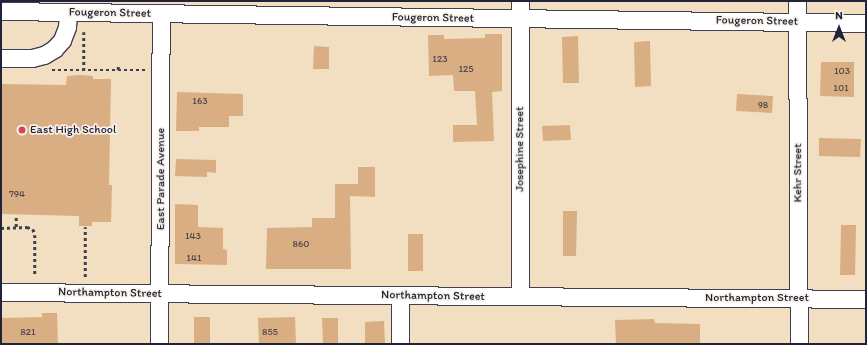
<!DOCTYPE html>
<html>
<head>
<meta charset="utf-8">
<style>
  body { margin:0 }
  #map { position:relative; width:867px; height:345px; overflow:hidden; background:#f2dfc2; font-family:Itim,sans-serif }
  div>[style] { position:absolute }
  .building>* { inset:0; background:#d8ae82 }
  .path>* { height:2.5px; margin-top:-1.25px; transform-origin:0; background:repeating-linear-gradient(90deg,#413e4f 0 3px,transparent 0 6px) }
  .roads { filter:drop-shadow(1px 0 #413e4f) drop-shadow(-1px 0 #413e4f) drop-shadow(0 1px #413e4f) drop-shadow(0 -1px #413e4f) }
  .minor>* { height:17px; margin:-8.5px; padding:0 8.5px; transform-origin:8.5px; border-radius:8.5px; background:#fff }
  .dots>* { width:11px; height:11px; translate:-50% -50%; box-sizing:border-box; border:2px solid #f7f3e8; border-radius:50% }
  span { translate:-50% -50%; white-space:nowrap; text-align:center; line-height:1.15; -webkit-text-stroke:3.5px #f7f3e8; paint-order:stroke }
  .number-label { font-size:10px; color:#50454d }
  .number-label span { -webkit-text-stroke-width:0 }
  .street-label { font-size:12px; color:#22223b }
  .poi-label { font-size:12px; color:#22223b }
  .left { translate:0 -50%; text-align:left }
  .frame { position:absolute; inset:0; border:2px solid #22223b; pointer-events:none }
  .north { position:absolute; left:819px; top:8px; width:40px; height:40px; -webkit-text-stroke:3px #f7f3e8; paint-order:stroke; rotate:0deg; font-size:11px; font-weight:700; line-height:16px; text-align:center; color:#22223b }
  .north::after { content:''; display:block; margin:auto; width:14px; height:18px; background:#22223b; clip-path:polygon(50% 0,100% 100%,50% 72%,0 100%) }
</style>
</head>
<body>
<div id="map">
  <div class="building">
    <i style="clip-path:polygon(485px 34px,502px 34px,502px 91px,492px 92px,494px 141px,453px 142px,453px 125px,477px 125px,475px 91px,454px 91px,453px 75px,429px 76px,428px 35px,444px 35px,444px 39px,485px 38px)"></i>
    <i style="clip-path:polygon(578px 36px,579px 83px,563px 83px,562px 37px)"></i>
    <i style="clip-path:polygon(650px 41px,651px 86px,635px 87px,634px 42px)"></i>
    <i style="clip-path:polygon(314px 46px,329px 47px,329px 69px,313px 69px)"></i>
    <i style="clip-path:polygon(821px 62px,854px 62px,854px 97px,820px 96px)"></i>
    <i style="clip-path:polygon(80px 75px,93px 76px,93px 79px,111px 79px,109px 185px,112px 185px,111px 222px,92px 222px,92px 226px,79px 226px,79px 216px,1px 214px,1px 84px,66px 85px,67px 76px)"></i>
    <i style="clip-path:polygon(177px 92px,243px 94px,243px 116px,229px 116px,229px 127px,199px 127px,199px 131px,176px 131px)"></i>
    <i style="clip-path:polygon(737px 94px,773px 96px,772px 113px,736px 111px)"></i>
    <i style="clip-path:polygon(570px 125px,571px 140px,543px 141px,542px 126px)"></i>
    <i style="clip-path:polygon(819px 138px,861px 139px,860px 157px,819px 156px)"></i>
    <i style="clip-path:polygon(176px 159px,216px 160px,216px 173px,207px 172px,207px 177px,175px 176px)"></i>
    <i style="clip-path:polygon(358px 167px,375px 167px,375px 197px,350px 196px,351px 269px,266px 269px,267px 228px,312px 227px,312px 218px,335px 218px,335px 184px,358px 184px)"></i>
    <i style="clip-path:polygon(175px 204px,198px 205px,198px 227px,223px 228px,223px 249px,227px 250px,227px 265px,175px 264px)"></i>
    <i style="clip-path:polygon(563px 211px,577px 211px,576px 256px,563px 256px)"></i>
    <i style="clip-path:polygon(841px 225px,856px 225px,855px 275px,840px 275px)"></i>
    <i style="clip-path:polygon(408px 234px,423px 234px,423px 271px,408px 271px)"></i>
    <i style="clip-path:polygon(42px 313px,57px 313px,58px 344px,1px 344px,1px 318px,42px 317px)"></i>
    <i style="clip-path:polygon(194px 317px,210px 317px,210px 344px,194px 344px)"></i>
    <i style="clip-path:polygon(295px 317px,296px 344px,259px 344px,258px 318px)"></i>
    <i style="clip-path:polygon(322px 318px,338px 318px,338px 344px,323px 344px)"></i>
    <i style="clip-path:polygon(654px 319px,655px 323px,700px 324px,700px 344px,616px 344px,615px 320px)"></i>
    <i style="clip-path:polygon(384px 321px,385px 344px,365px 344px,365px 322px)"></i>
  </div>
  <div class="path">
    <i style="left:84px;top:32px;width:38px;rotate:90deg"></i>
    <i style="left:52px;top:70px;width:93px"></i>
    <i style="left:118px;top:70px;width:6px;rotate:-90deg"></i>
    <i style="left:16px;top:227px;width:10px;rotate:-90deg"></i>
    <i style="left:1px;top:228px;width:26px;rotate:-2deg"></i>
    <i style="left:27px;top:227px;width:6px;rotate:18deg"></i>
    <i style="left:33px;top:229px;width:6px;rotate:72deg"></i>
    <i style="left:35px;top:235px;width:41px;rotate:90deg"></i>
    <i style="left:85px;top:277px;width:50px;rotate:-90deg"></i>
  </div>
  <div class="roads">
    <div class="minor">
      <i style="left:797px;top:1px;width:343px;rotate:89.7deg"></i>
      <i style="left:1px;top:11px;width:865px;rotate:0.79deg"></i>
      <i style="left:1px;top:58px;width:31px"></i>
      <i style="left:32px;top:58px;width:12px;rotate:-14deg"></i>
      <i style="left:44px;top:55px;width:12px;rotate:-31deg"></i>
      <i style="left:54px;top:49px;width:12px;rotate:-48deg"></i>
      <i style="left:62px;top:40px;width:14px;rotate:-69deg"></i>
      <i style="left:67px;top:27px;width:15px;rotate:-86deg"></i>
      <i style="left:1px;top:292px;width:865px;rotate:0.46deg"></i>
      <i style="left:400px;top:295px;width:49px;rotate:90deg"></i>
      <i style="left:520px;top:296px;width:295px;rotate:-90deg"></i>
      <i style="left:159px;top:344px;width:330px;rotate:-89.7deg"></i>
    </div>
  </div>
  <div class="dots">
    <i style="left:22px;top:130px;background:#d1495b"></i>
  </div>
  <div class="number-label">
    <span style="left:440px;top:59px">123</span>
    <span style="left:466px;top:69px">125</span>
    <span style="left:842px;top:71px">103</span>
    <span style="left:841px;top:88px">101</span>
    <span style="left:200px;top:101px">163</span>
    <span style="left:763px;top:105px">98</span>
    <span style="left:17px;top:194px">794</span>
    <span style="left:193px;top:236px">143</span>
    <span style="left:301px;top:244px">860</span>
    <span style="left:194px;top:258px">141</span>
    <span style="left:28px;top:332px">821</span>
    <span style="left:270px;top:332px">855</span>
  </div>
  <div class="street-label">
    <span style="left:110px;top:13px;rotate:1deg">Fougeron Street</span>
    <span style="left:433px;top:18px;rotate:1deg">Fougeron Street</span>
    <span style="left:757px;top:21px;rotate:1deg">Fougeron Street</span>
    <span style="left:520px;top:149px;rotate:-90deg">Josephine Street</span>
    <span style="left:798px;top:173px;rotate:-90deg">Kehr Street</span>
    <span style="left:161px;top:179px;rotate:-90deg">East Parade Avenue</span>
    <span style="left:110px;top:293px;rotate:1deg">Northampton Street</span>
    <span style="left:433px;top:296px;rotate:1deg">Northampton Street</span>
    <span style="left:757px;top:298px">Northampton Street</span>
  </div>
  <div class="poi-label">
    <span class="left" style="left:30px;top:130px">East High School</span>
  </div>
  <div class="frame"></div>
  <div class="north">N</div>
</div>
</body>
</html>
